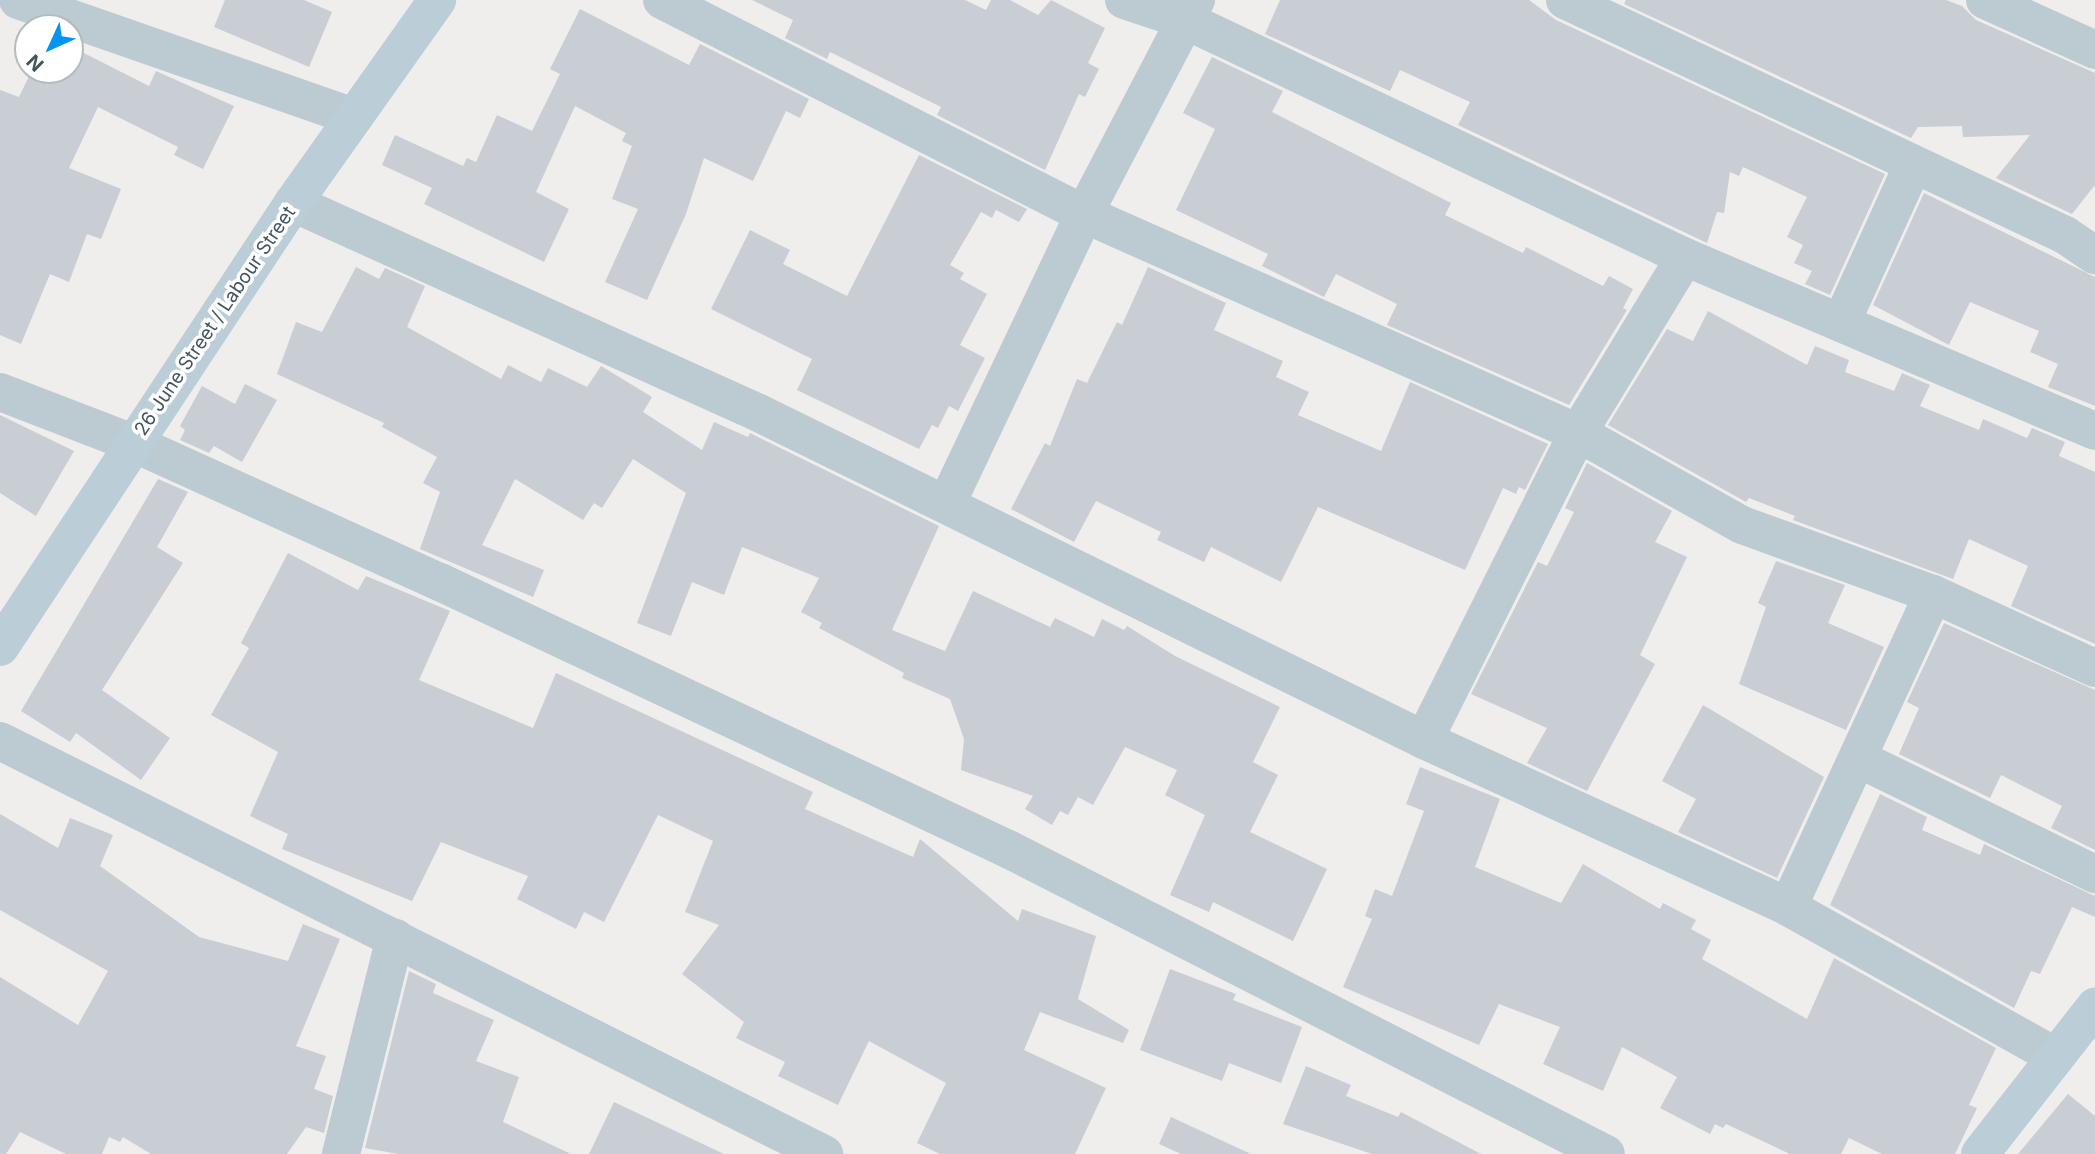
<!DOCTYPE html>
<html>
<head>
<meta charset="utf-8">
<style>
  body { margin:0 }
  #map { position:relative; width:2095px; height:1154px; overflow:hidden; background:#f0eded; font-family:Inter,sans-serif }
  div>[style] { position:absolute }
  .building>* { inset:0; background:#c8ced3 }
  .street>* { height:38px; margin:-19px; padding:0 19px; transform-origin:19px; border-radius:19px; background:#bbcbd1 }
  .secondary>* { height:38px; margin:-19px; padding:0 19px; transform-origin:19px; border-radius:19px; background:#bbcdd6 }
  span { translate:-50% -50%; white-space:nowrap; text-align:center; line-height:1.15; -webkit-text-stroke:7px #fff; paint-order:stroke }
  .street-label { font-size:19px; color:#43555c }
  .north { position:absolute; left:14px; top:14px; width:70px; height:70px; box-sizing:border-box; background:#fff; border:2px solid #b4bbbe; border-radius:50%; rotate:225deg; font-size:19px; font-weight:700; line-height:28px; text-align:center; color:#43555c }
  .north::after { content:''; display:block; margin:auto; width:24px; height:32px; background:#0494f2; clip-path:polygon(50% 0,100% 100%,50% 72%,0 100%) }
</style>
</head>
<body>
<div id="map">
  <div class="building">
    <i style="clip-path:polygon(225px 0,304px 0,332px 12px,309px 67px,214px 27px)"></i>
    <i style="clip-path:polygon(752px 0,965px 0,986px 10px,991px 0,1010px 0,1038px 15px,1051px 0,1105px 28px,1088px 63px,1099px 69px,1085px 97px,1079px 94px,1045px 170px,937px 115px,941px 107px,830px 52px,827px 59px,785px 38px,793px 20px)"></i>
    <i style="clip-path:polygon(1280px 0,1529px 0,1556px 20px,1885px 174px,1830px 295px,1805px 284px,1812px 271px,1794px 263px,1803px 245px,1787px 237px,1807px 197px,1743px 167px,1739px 176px,1730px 172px,1724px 213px,1717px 212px,1707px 243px,1458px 125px,1470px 102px,1400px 70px,1390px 91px,1265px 34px)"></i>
    <i style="clip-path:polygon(1626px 0,1946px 0,1962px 6px,1976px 20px,2095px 73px,2095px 185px,2072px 214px,1996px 178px,2030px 135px,1963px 137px,1962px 126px,1918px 127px,1911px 138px,1624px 4px)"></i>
    <i style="clip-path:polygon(580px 9px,689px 65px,700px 44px,809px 99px,800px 118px,786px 111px,753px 181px,704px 158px,686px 214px,647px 300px,605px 282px,638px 209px,612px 199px,632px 146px,622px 141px,626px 133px,575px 106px,536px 192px,569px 209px,544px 262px,424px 204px,432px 188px,382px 165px,395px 135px,463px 166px,467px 158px,476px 162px,497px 115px,532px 131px,560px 74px,550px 69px)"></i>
    <i style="clip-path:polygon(70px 46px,149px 86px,156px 71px,234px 106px,203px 169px,174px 155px,178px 147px,98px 107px,69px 168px,121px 189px,101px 239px,87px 234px,69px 282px,50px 274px,21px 344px,0 335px,0 90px,19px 97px,32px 70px,70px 70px)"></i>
    <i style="clip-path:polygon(1212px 57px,1283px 91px,1272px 112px,1451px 203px,1445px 215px,1523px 253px,1526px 247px,1603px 286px,1609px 276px,1633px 289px,1623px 308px,1627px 310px,1569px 405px,1387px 325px,1397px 304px,1336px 274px,1324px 297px,1262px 266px,1268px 254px,1176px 210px,1215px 129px,1183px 113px)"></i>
    <i style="clip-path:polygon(919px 155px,1027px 209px,1019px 222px,996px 210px,992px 218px,981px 212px,950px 265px,964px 273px,960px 279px,987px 294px,960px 345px,985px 358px,958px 411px,949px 406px,938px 428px,932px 425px,919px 449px,797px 390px,812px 359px,711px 309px,750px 230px,790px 250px,783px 264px,847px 296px)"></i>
    <i style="clip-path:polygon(1924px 193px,2095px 277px,2095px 406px,2048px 387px,2058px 364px,2030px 352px,2039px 331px,1970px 302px,1949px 345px,1873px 305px)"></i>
    <i style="clip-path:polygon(356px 267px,379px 279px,385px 268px,425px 286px,407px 327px,501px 379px,508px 365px,541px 382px,548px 368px,587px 387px,601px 366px,652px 397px,643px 412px,702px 450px,714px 422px,748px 437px,750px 433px,939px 526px,892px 630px,945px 651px,973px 591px,1050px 627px,1055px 618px,1094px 637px,1102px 619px,1124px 630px,1127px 626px,1175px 656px,1280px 707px,1253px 762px,1278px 775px,1250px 832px,1327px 869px,1293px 941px,1213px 902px,1209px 912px,1170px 895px,1205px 815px,1165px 795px,1177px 770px,1125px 747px,1093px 805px,1078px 797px,1068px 815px,1060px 811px,1052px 825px,1025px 809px,1033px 796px,961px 770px,964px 739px,950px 699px,902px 678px,904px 673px,819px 628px,822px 623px,801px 612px,819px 578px,742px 547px,724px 595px,692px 582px,671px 636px,637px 623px,686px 493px,633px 459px,602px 508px,594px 503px,583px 520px,515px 479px,482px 545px,544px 570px,533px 597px,420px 549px,440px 492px,423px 483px,437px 457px,382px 427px,384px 423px,277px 374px,296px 322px,322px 332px)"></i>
    <i style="clip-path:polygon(1148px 267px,1226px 303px,1214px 330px,1283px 361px,1276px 377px,1309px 392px,1298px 415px,1381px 451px,1410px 382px,1548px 444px,1525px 490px,1519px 487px,1516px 494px,1503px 488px,1465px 570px,1318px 507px,1281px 582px,1211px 547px,1204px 562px,1157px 540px,1161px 532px,1096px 501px,1074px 542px,1011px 509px,1045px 443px,1050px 446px,1077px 379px,1087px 383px,1117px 322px,1122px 325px)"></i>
    <i style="clip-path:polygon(1708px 311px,1807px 365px,1815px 346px,1849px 360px,1845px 372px,1894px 391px,1902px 373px,1930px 385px,1920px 406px,1979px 430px,1983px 419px,2027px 438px,2032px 428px,2065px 442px,2059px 456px,2095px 472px,2095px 644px,2011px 606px,2028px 566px,1969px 539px,1953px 579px,1793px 520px,1795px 516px,1749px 498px,1746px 502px,1608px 425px,1667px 329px,1693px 341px)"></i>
    <i style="clip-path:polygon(245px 384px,277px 400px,242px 462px,214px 446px,209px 453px,180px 440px,185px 430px,180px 426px,202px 386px,235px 404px)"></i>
    <i style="clip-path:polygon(0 415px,74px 451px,36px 516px,0 493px)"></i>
    <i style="clip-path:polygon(1587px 463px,1672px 511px,1655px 542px,1687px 557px,1640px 655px,1655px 664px,1587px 791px,1527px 763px,1547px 728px,1471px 694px,1538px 562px,1547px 566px,1574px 512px,1565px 508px)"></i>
    <i style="clip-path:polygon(158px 479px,188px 492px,157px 547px,183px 563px,102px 690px,170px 738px,141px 780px,76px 733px,70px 742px,21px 711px)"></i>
    <i style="clip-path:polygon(288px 553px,358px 590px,366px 576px,450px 611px,419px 680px,533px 728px,556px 673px,813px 792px,805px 809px,913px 857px,920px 839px,1018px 921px,1022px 909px,1096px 936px,1078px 999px,1129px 1030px,1123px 1043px,1040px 1012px,1024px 1050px,1106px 1088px,1075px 1154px,940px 1154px,917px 1143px,946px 1083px,869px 1041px,838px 1105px,778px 1076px,785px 1062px,736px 1038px,744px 1022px,682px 974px,719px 925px,685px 912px,713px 841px,658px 815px,604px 922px,584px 912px,576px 929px,517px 899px,528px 876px,441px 842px,412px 901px,282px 849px,288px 834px,250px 816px,278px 752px,211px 715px,249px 648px,241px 643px)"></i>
    <i style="clip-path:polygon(1776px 561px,1845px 585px,1828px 623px,1884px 647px,1846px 730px,1739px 684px,1766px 607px,1758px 603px)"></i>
    <i style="clip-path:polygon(1944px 623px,2095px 690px,2095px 850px,2051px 828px,2062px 806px,2001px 775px,1990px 798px,1899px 754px,1919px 708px,1907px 702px)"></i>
    <i style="clip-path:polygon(1703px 705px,1824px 777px,1777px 878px,1678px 832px,1696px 799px,1662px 781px)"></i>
    <i style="clip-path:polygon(1420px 767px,1500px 799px,1475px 867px,1561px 903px,1583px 864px,1660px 909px,1663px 903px,1696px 920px,1691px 929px,1711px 940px,1702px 959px,1807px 1019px,1834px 958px,1996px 1048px,1969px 1105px,1977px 1108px,1955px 1154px,1882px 1154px,1849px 1138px,1841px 1154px,1790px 1154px,1726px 1124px,1723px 1128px,1715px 1124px,1710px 1134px,1660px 1108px,1677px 1077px,1622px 1047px,1603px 1091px,1543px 1064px,1560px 1027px,1499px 1004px,1479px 1045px,1343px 987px,1372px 919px,1365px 916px,1375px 889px,1392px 896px,1424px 811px,1406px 804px)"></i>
    <i style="clip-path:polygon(1880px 794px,1927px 817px,1922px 830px,1980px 855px,1984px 844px,2095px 896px,2095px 917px,2072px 907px,2040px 974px,2031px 971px,2014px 1008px,1830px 905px)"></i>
    <i style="clip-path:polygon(0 814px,58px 848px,70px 818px,113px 835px,100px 866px,199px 937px,288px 961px,303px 924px,340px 939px,296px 1046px,326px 1056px,314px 1089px,333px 1096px,324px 1133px,306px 1127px,287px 1154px,151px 1154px,123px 1137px,120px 1142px,109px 1137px,102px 1154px,66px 1154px,20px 1132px,6px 1154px,0 1154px,0 977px,78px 1025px,108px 971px,0 910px)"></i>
    <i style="clip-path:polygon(1170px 969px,1236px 994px,1233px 1000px,1302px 1027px,1281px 1083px,1229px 1063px,1222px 1081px,1140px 1050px)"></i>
    <i style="clip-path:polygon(409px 971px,436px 984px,433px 993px,494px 1020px,476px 1061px,519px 1077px,503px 1122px,571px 1154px,398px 1154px,365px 1148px)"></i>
    <i style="clip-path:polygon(1306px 1066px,1351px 1085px,1346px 1096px,1398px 1117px,1401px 1112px,1481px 1154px,1372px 1154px,1283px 1124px)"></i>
    <i style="clip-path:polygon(2068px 1094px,2095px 1116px,2095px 1154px,2018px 1154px)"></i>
    <i style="clip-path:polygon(614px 1102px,724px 1154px,589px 1154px)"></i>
    <i style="clip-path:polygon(1171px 1117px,1251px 1154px,1181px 1154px,1159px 1144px)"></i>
  </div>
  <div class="street">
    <i style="left:18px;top:0;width:356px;rotate:19.2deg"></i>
    <i style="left:662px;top:0;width:473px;rotate:26.9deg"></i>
    <i style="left:1084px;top:214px;width:540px;rotate:23.91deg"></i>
    <i style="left:1578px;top:433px;width:188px;rotate:29.3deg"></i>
    <i style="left:1742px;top:525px;width:203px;rotate:19.9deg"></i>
    <i style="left:1933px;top:594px;width:178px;rotate:24.6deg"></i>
    <i style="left:1124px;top:0;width:66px;rotate:18.4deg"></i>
    <i style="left:1187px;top:21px;width:551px;rotate:25.36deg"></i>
    <i style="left:1685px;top:257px;width:445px;rotate:23deg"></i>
    <i style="left:1565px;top:0;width:552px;rotate:25.17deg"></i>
    <i style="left:2065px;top:235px;width:36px;rotate:34deg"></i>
    <i style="left:1985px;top:0;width:121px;rotate:24.4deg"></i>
    <i style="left:293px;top:203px;width:511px;rotate:24.26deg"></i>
    <i style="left:759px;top:413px;width:741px;rotate:26.18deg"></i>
    <i style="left:1424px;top:740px;width:400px;rotate:24.6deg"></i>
    <i style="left:1788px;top:907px;width:306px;rotate:29.2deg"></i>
    <i style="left:1841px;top:323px;width:174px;rotate:-65.5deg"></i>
    <i style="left:0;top:392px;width:142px;rotate:21deg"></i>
    <i style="left:133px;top:443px;width:337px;rotate:24.4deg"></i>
    <i style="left:440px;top:582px;width:628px;rotate:25.18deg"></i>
    <i style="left:1008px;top:849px;width:671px;rotate:27.02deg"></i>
    <i style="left:947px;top:503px;width:320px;rotate:-64.6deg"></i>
    <i style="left:1084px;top:214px;width:242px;rotate:-62.4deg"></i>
    <i style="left:1424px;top:740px;width:343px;rotate:-63.4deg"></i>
    <i style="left:1578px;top:433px;width:206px;rotate:-58.7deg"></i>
    <i style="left:0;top:741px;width:922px;rotate:26.62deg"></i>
    <i style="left:1859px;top:759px;width:263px;rotate:26deg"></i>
    <i style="left:1788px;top:907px;width:345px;rotate:-65.1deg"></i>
    <i style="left:341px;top:1154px;width:223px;rotate:-76deg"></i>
  </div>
  <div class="secondary">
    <i style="left:0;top:647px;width:532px;rotate:-56.58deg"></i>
    <i style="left:293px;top:203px;width:249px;rotate:-54.6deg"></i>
    <i style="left:1980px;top:1154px;width:187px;rotate:-52deg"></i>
  </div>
  <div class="street-label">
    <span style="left:215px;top:321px;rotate:-56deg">26 June Street / Labour Street</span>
  </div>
  <div class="north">N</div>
</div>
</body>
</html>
